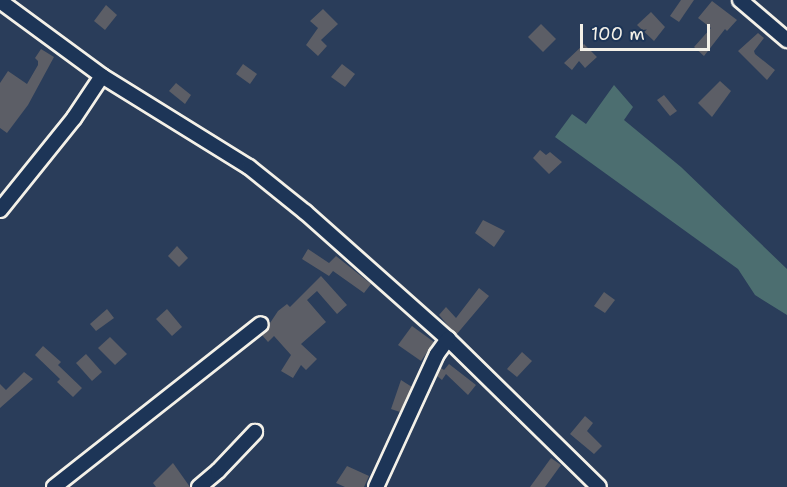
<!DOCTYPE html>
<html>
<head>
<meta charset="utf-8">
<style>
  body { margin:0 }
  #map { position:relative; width:787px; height:487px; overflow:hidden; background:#2a3d5a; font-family:"Shantell Sans",sans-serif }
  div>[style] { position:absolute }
  .green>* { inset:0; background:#4c6e70 }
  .building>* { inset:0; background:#5c5e66 }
  .roads { filter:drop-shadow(2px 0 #f4f1e8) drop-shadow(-2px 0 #f4f1e8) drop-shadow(0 2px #f4f1e8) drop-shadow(0 -2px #f4f1e8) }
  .minor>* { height:14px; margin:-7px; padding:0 7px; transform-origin:7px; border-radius:7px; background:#1d3557 }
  span { translate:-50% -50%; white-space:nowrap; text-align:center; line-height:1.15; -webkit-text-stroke:6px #1d3557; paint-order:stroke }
  .scale { position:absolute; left:580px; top:24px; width:130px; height:27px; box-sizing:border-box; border:3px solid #f4f1e8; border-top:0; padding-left:8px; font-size:18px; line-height:21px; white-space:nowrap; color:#f4f1e8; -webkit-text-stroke:4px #1d3557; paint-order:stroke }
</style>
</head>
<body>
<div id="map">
  <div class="green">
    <i style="clip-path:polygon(614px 85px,633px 107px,624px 120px,681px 167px,787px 269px,787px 315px,755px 295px,738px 269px,555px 137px,572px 114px,586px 124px)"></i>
  </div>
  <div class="building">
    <i style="clip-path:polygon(681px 0,694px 0,679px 22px,670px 16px)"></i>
    <i style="clip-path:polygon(712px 1px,737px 20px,727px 31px,725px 29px,704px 56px,694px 47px,711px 28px,698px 18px)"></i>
    <i style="clip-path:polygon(106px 5px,117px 15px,105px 30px,94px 21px)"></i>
    <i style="clip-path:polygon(323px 9px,338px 24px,321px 40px,327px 46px,318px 56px,306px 45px,318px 28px,310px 21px)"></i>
    <i style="clip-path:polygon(651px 12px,665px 27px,654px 41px,637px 25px)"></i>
    <i style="clip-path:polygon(541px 24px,556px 39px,543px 52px,528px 37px)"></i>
    <i style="clip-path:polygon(758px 33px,764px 38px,754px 51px,755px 54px,775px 70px,767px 80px,738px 51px)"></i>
    <i style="clip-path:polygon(584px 44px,597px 57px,585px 68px,579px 61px,572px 70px,564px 63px)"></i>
    <i style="clip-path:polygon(41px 49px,54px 57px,28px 105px,7px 133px,0 128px,0 83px,8px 71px,27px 84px,38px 65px,38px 61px,35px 58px)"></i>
    <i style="clip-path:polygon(243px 64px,257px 74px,250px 84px,236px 74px)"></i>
    <i style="clip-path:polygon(342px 64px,355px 74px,345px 87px,331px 77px)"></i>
    <i style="clip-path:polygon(720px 81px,731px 91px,712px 117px,698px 103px)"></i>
    <i style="clip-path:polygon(176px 83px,191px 95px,185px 104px,169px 91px)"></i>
    <i style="clip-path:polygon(664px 95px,677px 111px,670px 116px,657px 100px)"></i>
    <i style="clip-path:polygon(540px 150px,546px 155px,550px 152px,562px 162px,549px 174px,533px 158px)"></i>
    <i style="clip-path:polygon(483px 220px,505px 231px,494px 247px,475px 233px)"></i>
    <i style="clip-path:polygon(177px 246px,188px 258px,179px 267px,168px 256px)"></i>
    <i style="clip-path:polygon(308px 249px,329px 263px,336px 256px,371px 284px,364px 293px,333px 271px,329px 276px,302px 259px)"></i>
    <i style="clip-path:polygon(321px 276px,347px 305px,337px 314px,317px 291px,307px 300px,326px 322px,301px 344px,317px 359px,306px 370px,301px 365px,293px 378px,281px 371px,291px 355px,274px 336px,268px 342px,262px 335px,278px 311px,287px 304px,290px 307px)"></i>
    <i style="clip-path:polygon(479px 288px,489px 296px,456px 335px,439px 315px,446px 307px,456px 318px)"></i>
    <i style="clip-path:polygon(604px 292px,615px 300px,605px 313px,594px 306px)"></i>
    <i style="clip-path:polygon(107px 309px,114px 318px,96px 331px,90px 324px)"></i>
    <i style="clip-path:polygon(167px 309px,182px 327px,172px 336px,156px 319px)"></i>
    <i style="clip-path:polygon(412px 326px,434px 342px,421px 361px,398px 345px)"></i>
    <i style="clip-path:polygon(110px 337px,127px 354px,115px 365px,98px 348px)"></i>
    <i style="clip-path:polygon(43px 346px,61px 362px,58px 365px,82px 388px,73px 397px,57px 382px,60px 379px,35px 355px)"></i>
    <i style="clip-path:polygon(522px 352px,532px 361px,517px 377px,507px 369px)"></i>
    <i style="clip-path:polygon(86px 354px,102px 372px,92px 381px,76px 363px)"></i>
    <i style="clip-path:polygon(449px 364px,476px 385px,468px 395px,446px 374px,442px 380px,437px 376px,441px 368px,444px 370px)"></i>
    <i style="clip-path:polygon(24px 372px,33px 379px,0 408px,0 384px,6px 390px)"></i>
    <i style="clip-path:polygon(401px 380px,412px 387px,400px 412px,391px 409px)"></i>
    <i style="clip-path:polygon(585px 416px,593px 423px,587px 431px,602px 446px,594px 454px,570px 434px)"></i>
    <i style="clip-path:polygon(551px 458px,561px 465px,545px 487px,530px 487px)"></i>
    <i style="clip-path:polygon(173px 463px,190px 487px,156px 487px,153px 483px)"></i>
    <i style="clip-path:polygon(347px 466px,369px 476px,364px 487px,345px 487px,336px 483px)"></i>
  </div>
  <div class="roads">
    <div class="minor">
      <i style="left:740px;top:0;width:62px;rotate:40.4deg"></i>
      <i style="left:0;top:1px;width:127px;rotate:36.3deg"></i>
      <i style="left:102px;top:76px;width:173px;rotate:31.8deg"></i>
      <i style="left:249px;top:167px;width:72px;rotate:38.8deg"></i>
      <i style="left:305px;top:212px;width:191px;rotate:41.6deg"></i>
      <i style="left:448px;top:339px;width:211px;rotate:44.4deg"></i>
      <i style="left:0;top:210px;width:118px;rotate:-51.2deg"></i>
      <i style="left:74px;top:118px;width:50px;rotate:-56.3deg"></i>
      <i style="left:54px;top:487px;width:263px;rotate:-38.2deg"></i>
      <i style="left:199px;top:487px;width:25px;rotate:-40deg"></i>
      <i style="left:218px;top:471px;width:54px;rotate:-46.5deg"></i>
      <i style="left:376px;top:487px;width:146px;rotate:-65.4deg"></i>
      <i style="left:437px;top:354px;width:19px;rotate:-54deg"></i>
    </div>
  </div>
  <div class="scale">100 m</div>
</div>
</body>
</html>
